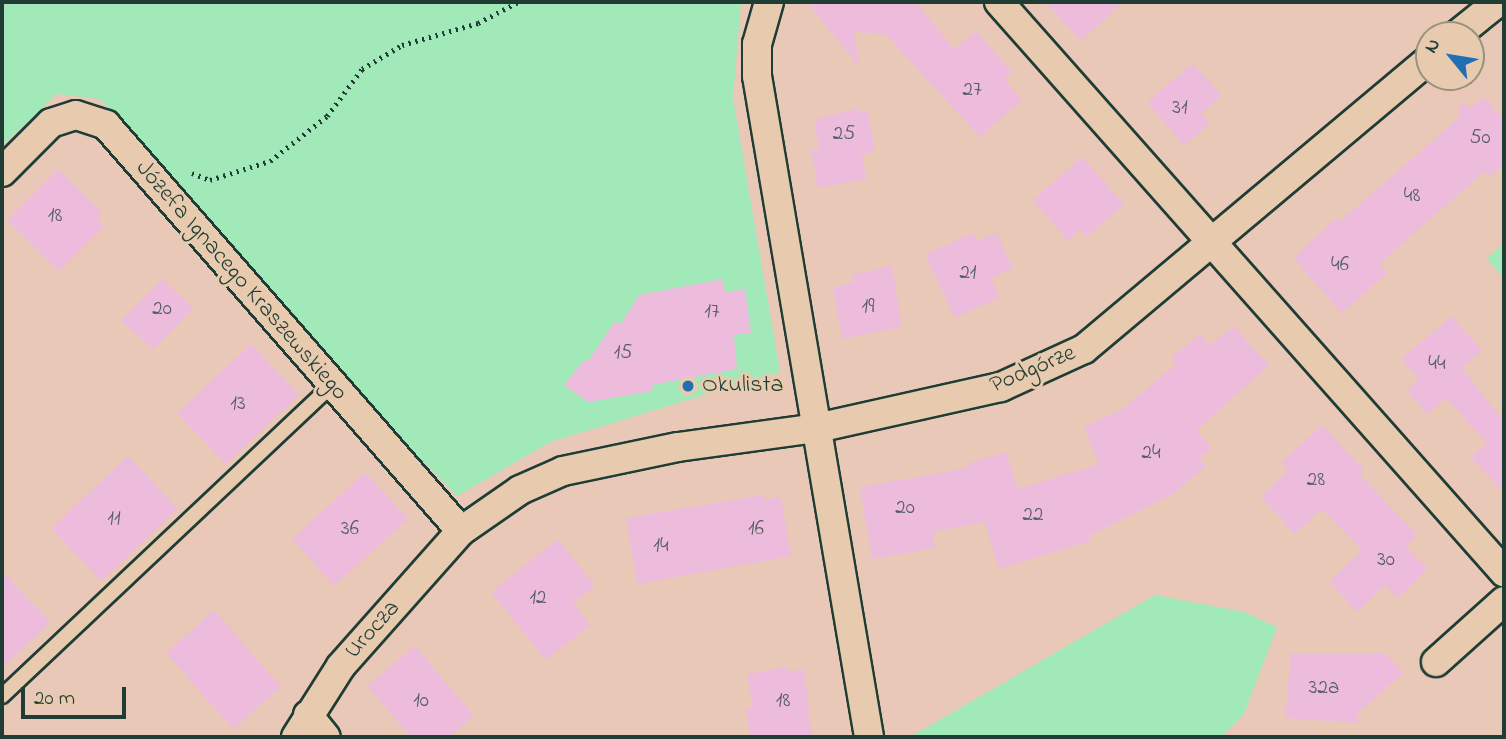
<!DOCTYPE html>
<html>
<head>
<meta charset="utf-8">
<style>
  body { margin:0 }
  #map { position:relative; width:1506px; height:739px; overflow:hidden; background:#e9c8b8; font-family:"Indie Flower",sans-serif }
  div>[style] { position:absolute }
  .green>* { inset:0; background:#a1e9b8 }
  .building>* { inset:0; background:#edbcdc }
  .path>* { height:4.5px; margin-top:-2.25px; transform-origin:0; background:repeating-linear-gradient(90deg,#1f3d34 0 2px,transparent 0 7px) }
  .roads { filter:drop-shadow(2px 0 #1f3d34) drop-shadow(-2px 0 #1f3d34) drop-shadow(0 2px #1f3d34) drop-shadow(0 -2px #1f3d34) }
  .service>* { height:14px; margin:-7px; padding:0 7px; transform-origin:7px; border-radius:7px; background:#e8cbaf }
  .minor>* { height:28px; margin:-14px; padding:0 14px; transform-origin:14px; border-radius:14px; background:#e8cbaf }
  .dots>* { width:19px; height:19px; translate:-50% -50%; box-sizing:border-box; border:4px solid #e8cbaf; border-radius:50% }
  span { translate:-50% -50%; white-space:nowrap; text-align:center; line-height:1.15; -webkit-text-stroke:6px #e8cbaf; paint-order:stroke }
  .number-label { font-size:21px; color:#525d5e }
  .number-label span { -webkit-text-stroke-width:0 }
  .street-label { font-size:24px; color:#1f3d34 }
  .poi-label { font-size:24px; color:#1f3d34 }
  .left { translate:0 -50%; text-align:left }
  .frame { position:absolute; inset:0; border:4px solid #1f3d34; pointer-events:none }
  .north { position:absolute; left:1415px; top:21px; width:70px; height:70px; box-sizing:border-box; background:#e8cbaf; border:2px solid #98927e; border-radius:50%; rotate:300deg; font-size:19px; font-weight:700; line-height:28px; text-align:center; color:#1f3d34 }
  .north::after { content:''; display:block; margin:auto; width:24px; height:32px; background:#1f6fb2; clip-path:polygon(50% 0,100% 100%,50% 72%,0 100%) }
  .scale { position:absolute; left:21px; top:687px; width:105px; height:32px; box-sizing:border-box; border:4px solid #1f3d34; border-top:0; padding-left:9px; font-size:21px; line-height:24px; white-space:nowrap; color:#1f3d34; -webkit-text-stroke:5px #e8cbaf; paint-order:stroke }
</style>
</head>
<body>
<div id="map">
  <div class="green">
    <i style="clip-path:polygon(2px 2px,741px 2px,733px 98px,780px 372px,550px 442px,457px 496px,423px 461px,409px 473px,229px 249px,100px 99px,57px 94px,2px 146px)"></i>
    <i style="clip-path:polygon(1504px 243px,1504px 279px,1487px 258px)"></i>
    <i style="clip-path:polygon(1155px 595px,1244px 612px,1277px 627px,1244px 714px,1221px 737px,910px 737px)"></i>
  </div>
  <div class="building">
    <i style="clip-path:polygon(807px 2px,916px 2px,954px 49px,976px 31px,1012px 72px,1004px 79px,1022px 100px,980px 137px,886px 35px,857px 32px,853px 27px,860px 68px)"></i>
    <i style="clip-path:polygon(1045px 2px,1123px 2px,1081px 41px)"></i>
    <i style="clip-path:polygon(1193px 63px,1222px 96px,1201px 113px,1210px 123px,1184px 146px,1147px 102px)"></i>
    <i style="clip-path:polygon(1484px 97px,1504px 120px,1504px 164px,1489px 177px,1485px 171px,1379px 264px,1387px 273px,1342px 313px,1293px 258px,1337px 217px,1340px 221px,1459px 118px,1459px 102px,1472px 107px)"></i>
    <i style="clip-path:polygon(858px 108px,859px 112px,868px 111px,874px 145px,873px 152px,862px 154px,866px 179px,818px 188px,811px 150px,819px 149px,814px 120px)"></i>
    <i style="clip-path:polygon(1082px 157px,1124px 204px,1087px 237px,1080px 229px,1068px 241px,1033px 200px)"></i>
    <i style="clip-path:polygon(58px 169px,102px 213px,97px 219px,104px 226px,59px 271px,7px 220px)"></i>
    <i style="clip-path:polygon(996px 232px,1013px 268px,991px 278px,1000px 297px,955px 318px,925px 255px,973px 233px,977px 241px)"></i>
    <i style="clip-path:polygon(892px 266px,902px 327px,842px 339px,833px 287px,853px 283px,851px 275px)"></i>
    <i style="clip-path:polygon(162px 279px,194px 308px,153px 350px,121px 320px)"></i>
    <i style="clip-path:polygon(722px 279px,725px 292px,745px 289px,751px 333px,734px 335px,737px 369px,652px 385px,653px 391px,588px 402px,564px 385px,583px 361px,589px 360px,615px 321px,620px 325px,639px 295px)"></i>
    <i style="clip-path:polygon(1452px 316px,1482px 351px,1462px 368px,1504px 422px,1504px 493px,1471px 457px,1487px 443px,1446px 398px,1427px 414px,1407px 390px,1419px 379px,1401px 359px)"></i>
    <i style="clip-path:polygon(1233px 326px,1269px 365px,1196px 431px,1212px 448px,1199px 458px,1206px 466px,1173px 494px,1089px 536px,1091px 541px,999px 569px,985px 522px,933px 532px,935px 548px,872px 559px,860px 487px,968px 468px,967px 464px,1006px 452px,1018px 489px,1099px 464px,1084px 427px,1124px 408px,1176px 364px,1171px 358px,1200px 334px,1210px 346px)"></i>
    <i style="clip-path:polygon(251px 344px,299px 395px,226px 464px,177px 413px)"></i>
    <i style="clip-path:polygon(1322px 425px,1364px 470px,1360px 475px,1417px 535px,1406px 546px,1428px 569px,1398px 598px,1385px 585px,1357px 612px,1329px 582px,1362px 550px,1322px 509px,1295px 534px,1261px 497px,1288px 471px,1281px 463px)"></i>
    <i style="clip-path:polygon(128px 456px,178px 509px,101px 581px,51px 528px)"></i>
    <i style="clip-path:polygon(365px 472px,408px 519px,334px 586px,292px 539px)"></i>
    <i style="clip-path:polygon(763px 495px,764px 500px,781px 497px,791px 556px,637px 584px,626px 518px)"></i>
    <i style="clip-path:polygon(558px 539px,595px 586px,573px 603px,590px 625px,546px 660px,491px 592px)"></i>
    <i style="clip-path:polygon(2px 571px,50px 622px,2px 668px)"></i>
    <i style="clip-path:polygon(214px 610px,281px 687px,233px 729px,166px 653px)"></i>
    <i style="clip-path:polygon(415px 646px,474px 716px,449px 737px,411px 737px,367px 686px)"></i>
    <i style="clip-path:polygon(1291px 653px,1385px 653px,1403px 673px,1358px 713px,1357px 723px,1285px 718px)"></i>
    <i style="clip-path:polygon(787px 667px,788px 672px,804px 669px,812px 737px,751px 737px,746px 710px,753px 706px,747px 674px)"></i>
  </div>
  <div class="path">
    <i style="left:192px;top:173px;width:19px;rotate:21deg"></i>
    <i style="left:210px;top:180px;width:63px;rotate:-17.6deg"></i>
    <i style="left:270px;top:161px;width:73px;rotate:-38.3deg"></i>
    <i style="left:327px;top:116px;width:59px;rotate:-53.3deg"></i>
    <i style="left:362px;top:69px;width:47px;rotate:-31deg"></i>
    <i style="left:402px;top:45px;width:79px;rotate:-16.1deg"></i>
    <i style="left:478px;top:23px;width:45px;rotate:-27.7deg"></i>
  </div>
  <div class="roads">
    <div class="service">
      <i style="left:2px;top:696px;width:452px;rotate:-43.3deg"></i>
    </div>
    <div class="minor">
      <i style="left:769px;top:2px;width:44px;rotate:105.9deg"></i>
      <i style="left:757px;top:44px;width:32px;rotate:90deg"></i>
      <i style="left:757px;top:76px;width:670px;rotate:80.38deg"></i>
      <i style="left:999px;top:2px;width:762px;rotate:48.46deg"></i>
      <i style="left:1457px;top:35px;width:53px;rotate:-38.8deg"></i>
      <i style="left:2px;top:172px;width:69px;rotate:-45deg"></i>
      <i style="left:51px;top:123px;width:26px;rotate:-18deg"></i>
      <i style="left:76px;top:115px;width:32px;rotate:18deg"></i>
      <i style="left:106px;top:125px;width:539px;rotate:48.83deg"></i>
      <i style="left:1436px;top:662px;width:91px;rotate:-41.9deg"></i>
      <i style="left:308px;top:715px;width:28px;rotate:51deg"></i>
      <i style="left:296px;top:737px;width:84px;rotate:-57.6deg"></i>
      <i style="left:341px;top:666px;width:181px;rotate:-48.4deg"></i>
      <i style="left:461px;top:531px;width:72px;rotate:-34.8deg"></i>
      <i style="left:520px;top:490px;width:47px;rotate:-23.8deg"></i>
      <i style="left:563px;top:471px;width:117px;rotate:-11.8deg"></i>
      <i style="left:678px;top:447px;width:140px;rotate:-7.8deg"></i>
      <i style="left:817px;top:428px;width:189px;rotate:-12.6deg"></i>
      <i style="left:1001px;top:387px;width:91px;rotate:-24.6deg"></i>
      <i style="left:1084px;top:349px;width:451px;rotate:-40deg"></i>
    </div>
  </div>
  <div class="dots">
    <i style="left:688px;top:386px;background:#1f6fb2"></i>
  </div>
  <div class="number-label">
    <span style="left:972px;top:90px">27</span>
    <span style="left:1180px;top:108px">31</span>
    <span style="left:844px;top:134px">25</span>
    <span style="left:1480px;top:138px">50</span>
    <span style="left:1412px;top:196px">48</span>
    <span style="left:55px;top:216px">18</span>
    <span style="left:1340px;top:265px">46</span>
    <span style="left:968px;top:273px">21</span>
    <span style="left:868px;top:307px">19</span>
    <span style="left:162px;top:309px">20</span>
    <span style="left:712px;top:312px">17</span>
    <span style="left:623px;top:353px">15</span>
    <span style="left:1437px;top:364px">44</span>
    <span style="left:238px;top:404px">13</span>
    <span style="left:1151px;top:453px">24</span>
    <span style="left:1316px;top:480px">28</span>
    <span style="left:905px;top:508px">20</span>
    <span style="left:1033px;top:515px">22</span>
    <span style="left:114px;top:519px">11</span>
    <span style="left:350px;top:529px">36</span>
    <span style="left:756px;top:529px">16</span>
    <span style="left:661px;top:546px">14</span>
    <span style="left:1386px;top:560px">30</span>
    <span style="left:538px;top:598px">12</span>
    <span style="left:1324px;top:688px">32a</span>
    <span style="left:421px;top:701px">10</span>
    <span style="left:783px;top:701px">18</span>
  </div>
  <div class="street-label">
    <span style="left:241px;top:281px;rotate:49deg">Józefa Ignacego Kraszewskiego</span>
    <span style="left:1033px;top:370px;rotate:-23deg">Podgórze</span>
    <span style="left:373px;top:630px;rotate:-48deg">Urocza</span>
  </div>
  <div class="poi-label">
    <span class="left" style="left:702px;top:386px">Okulista</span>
  </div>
  <div class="frame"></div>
  <div class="north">N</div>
  <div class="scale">20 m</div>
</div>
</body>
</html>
